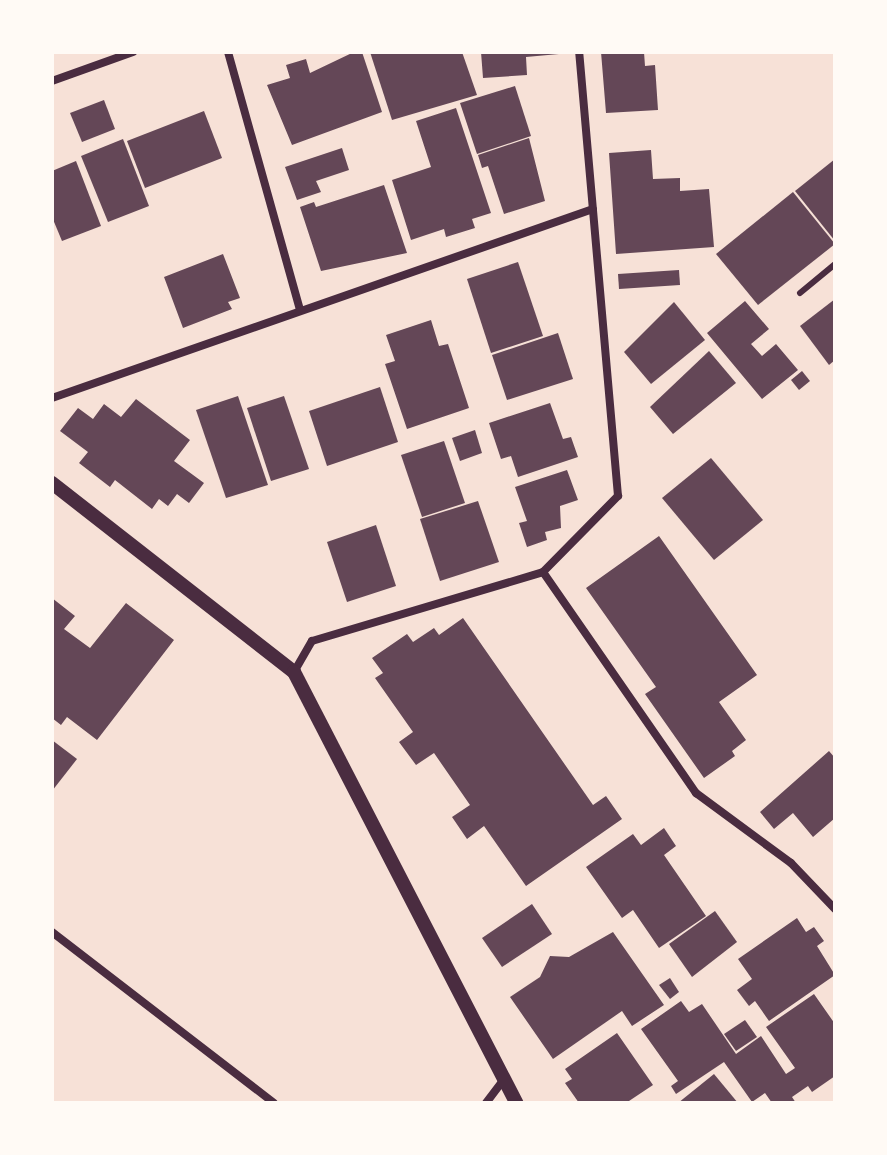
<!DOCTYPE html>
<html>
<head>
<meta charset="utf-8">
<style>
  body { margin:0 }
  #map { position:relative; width:887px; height:1155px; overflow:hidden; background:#f7e1d7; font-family:Lato,sans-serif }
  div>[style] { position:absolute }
  .building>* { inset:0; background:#644757 }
  .service>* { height:6px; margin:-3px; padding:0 3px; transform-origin:3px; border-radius:3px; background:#4a2c40 }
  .minor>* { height:8px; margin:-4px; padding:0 4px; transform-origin:4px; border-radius:4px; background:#4a2c40 }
  .tertiary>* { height:14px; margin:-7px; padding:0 7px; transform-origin:7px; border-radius:7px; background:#4a2c40 }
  span { translate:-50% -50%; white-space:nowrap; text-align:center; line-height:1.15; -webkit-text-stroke:7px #fffaf5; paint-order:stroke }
  .frame { position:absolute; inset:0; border:54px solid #fffaf5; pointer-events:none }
</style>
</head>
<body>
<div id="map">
  <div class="building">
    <i style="clip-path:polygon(354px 52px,362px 52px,382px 112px,292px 145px,267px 85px,290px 78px,286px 65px,306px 59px,310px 73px)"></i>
    <i style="clip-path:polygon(370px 52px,462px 52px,477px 95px,392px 120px)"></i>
    <i style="clip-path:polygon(481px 52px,559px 52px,559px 54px,526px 57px,527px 75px,483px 78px)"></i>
    <i style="clip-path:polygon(601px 52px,644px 52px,645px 66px,655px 65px,658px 110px,606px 113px)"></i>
    <i style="clip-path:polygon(515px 86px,531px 136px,477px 154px,460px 103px)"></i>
    <i style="clip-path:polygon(104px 100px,115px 129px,82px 142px,70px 113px)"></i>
    <i style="clip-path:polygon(456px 108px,491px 213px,472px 219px,475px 228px,446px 237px,444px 229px,411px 240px,392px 180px,431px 167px,416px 121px)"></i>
    <i style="clip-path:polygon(204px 111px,222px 158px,145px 188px,127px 141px)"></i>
    <i style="clip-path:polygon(529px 138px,545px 201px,504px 214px,488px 166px,482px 168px,478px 155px)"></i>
    <i style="clip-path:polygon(123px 139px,149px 206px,108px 222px,81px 156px)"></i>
    <i style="clip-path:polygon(342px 148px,349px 170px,316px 181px,321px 192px,297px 200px,285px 167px)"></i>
    <i style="clip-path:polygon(651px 150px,653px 179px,680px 178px,680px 191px,709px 189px,714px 247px,616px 254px,609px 153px)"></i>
    <i style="clip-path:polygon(835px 159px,835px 241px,795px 191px)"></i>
    <i style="clip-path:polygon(76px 161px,101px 226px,62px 241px,52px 217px,52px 171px)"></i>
    <i style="clip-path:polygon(384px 185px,407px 253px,321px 271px,300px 207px,314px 202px,316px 207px)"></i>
    <i style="clip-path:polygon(793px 192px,835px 244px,758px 305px,716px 254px)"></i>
    <i style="clip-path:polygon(223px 254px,240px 298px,228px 302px,232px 309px,183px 328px,164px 277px)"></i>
    <i style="clip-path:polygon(518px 262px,543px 336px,491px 353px,467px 279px)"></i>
    <i style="clip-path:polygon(679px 270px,680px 285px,619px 289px,618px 274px)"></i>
    <i style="clip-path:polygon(835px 299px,835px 360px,829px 365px,800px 326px)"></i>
    <i style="clip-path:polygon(745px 301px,769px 329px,751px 344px,762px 356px,776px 344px,798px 370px,762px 399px,707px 333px)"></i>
    <i style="clip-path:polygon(674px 302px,705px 340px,651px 384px,624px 352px)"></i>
    <i style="clip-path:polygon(431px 320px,439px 346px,448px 344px,469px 408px,407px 429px,385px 364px,395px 361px,386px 335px)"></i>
    <i style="clip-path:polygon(558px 333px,573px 379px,507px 400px,492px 355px)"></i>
    <i style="clip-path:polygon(709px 351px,736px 383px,673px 434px,650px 407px)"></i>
    <i style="clip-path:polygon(802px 371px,810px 381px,799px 390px,791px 380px)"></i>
    <i style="clip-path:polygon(380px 387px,398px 442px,327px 466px,309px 411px)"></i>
    <i style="clip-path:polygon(238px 396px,268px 485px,226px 498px,196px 410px)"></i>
    <i style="clip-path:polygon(284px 396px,309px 469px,271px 481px,247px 408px)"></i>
    <i style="clip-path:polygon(136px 399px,190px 440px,174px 461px,204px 483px,189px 503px,177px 494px,168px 506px,159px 499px,152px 509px,115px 480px,110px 487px,79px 463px,88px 452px,60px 431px,78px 408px,93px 419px,104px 404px,121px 417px)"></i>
    <i style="clip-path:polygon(550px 403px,563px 439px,571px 437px,578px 457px,518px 477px,511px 456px,501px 459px,489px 423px)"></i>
    <i style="clip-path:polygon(475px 430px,482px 453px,460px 461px,452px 438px)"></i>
    <i style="clip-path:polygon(444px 441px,465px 503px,422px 517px,401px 455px)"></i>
    <i style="clip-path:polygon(711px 458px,763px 520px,714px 560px,662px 498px)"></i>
    <i style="clip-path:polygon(567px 470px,578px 500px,560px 506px,561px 528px,545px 532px,547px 540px,527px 547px,519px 523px,527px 521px,515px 487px)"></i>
    <i style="clip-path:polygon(478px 501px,499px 562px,440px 581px,420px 519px)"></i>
    <i style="clip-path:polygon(376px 525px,396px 586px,347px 602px,327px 542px)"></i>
    <i style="clip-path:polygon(659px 536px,757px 675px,719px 702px,746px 740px,732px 751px,735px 756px,704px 778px,645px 694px,656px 687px,586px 588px)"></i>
    <i style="clip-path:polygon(52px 598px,75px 616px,64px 629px,90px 648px,126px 603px,174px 640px,97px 740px,67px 717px,61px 725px,52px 718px)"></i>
    <i style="clip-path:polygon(463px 618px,593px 805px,606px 796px,622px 819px,526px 886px,484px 826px,467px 839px,452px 817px,470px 805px,434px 753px,416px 765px,399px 742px,413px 732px,375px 678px,383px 673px,372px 658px,407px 634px,413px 642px,434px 628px,439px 635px)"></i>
    <i style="clip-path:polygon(52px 740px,77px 759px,52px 791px)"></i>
    <i style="clip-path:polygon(829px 751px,835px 758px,835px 818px,813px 837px,793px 813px,774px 829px,760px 812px)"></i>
    <i style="clip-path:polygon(664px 828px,676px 846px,664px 855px,706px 916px,659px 948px,633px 910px,622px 918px,586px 867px,633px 834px,641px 845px)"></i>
    <i style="clip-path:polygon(532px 904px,552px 934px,502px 967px,482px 938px)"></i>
    <i style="clip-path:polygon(715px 911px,737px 942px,692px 977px,669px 944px)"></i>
    <i style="clip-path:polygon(797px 918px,806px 932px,814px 927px,824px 941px,817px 946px,835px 975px,769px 1021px,755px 1001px,749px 1006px,737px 990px,752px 979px,738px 959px)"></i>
    <i style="clip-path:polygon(613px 932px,664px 1005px,632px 1026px,622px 1011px,553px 1059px,510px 997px,540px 977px,550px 956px,569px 957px)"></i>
    <i style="clip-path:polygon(670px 978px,679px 992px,670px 999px,659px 985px)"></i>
    <i style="clip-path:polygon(814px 994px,835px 1024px,835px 1076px,812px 1092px,808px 1086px,792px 1097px,796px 1103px,772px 1103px,765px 1093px,752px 1102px,724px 1062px,676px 1094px,671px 1086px,678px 1081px,641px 1029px,681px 1001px,689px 1012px,702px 1004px,736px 1054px,761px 1036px,786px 1074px,795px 1068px,766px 1027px)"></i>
    <i style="clip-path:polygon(745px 1020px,757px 1037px,736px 1051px,724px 1034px)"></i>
    <i style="clip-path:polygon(617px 1033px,653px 1085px,626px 1103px,579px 1103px,565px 1083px,572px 1079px,565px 1069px)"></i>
    <i style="clip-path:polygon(714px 1074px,738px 1103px,678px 1103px)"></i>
  </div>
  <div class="service">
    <i style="left:800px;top:293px;width:45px;rotate:-39.6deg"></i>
  </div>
  <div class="minor">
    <i style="left:228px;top:52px;width:268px;rotate:74.4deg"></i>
    <i style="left:52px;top:81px;width:86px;rotate:-19.7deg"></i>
    <i style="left:52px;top:398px;width:573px;rotate:-19.26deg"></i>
    <i style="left:543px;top:572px;width:107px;rotate:-45.4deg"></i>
    <i style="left:618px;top:496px;width:446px;rotate:-95deg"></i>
    <i style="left:294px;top:672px;width:36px;rotate:-60deg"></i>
    <i style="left:312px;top:641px;width:241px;rotate:-16.6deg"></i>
    <i style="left:543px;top:572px;width:269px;rotate:55.3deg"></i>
    <i style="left:696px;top:793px;width:118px;rotate:36.4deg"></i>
    <i style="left:791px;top:863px;width:64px;rotate:46.3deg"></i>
    <i style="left:52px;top:932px;width:280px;rotate:37.6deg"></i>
    <i style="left:486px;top:1103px;width:30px;rotate:-53deg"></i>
  </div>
  <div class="tertiary">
    <i style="left:52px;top:483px;width:307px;rotate:38deg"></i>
    <i style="left:294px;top:672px;width:485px;rotate:62.7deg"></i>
  </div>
  <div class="frame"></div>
</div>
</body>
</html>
